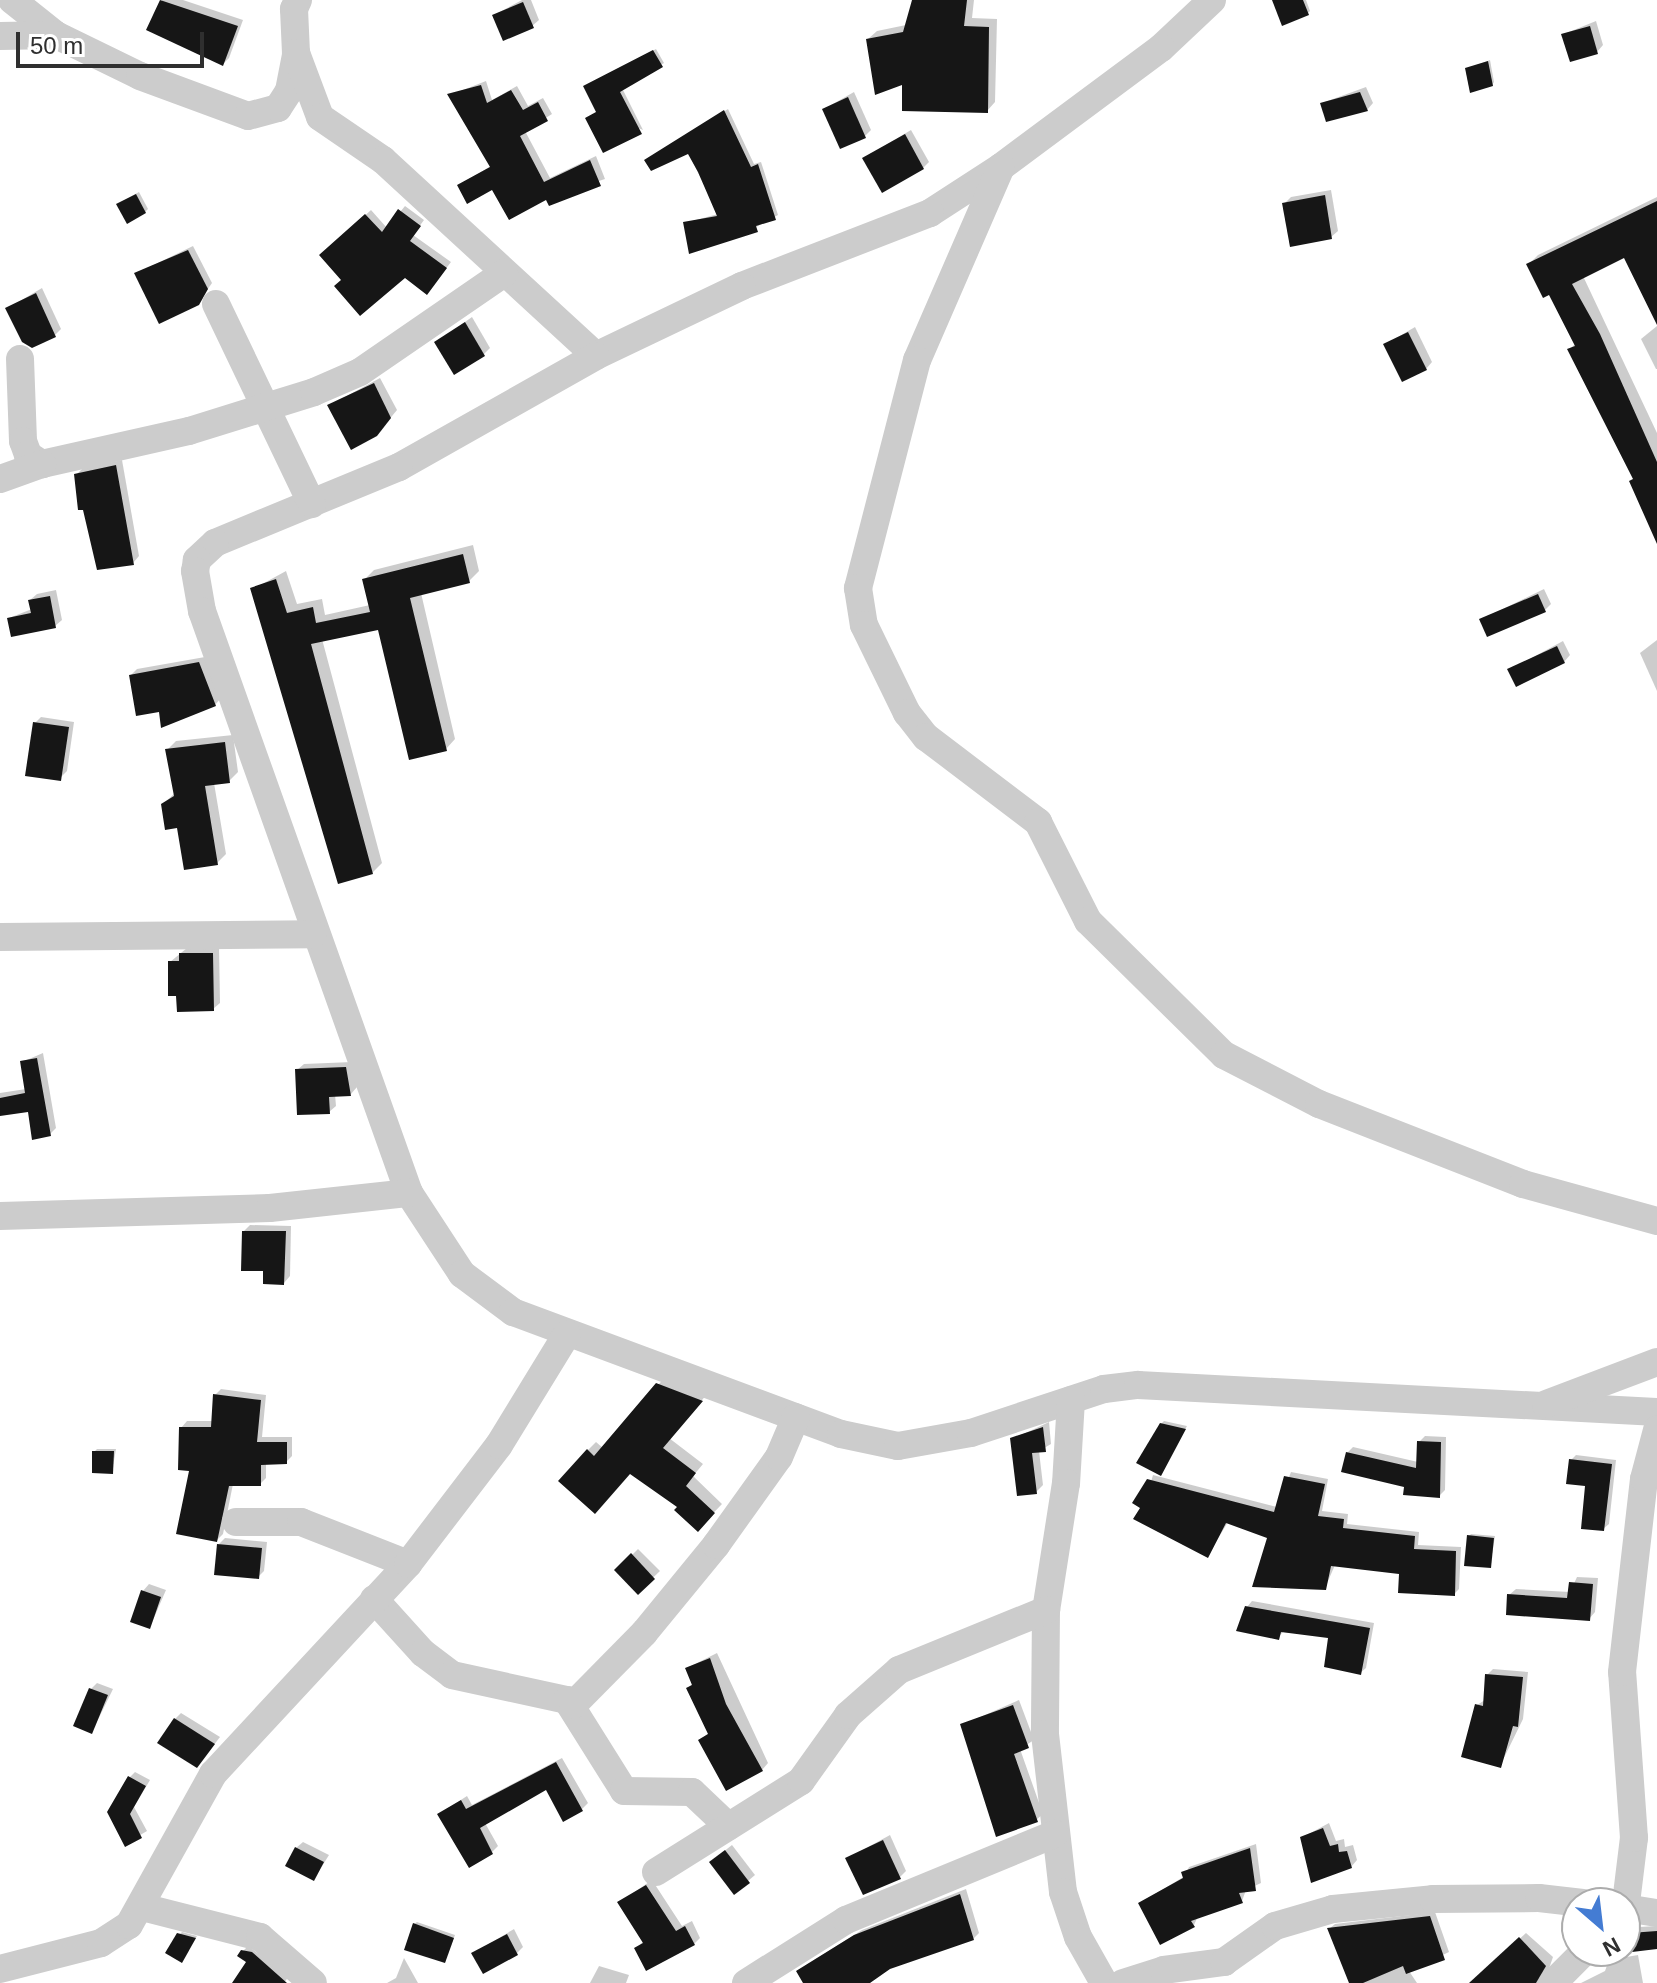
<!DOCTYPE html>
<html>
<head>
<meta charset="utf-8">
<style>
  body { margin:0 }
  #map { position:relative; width:1657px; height:1983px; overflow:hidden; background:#fff; font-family:Arial,sans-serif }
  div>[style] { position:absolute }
  .shadow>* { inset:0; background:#0003 }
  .building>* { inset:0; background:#161616 }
  .street>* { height:28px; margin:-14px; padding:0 14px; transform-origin:14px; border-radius:14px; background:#ccc }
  span { translate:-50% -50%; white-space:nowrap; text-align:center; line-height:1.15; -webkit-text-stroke:8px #fff; paint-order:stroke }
  .north { position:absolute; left:1561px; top:1887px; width:80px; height:80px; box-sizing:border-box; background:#fff; border:2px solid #acacac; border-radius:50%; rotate:152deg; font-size:22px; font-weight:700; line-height:32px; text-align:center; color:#2f2f2f }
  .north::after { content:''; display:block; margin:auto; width:28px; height:36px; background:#447cd3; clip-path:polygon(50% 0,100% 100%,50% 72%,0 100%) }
  .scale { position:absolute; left:16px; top:32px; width:188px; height:36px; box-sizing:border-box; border:4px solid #2f2f2f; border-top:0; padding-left:10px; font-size:24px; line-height:28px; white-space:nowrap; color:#2f2f2f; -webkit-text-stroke:6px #fff; paint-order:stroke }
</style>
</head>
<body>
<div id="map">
  <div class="shadow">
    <i style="clip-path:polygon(162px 0,183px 0,243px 20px,229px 58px,223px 64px,149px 29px)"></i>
    <i style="clip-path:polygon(522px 0,531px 0,539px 20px,532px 26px,494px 15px)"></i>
    <i style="clip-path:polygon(914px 0,974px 0,972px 18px,997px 19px,995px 102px,987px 111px,868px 39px,877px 31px,906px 25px)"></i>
    <i style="clip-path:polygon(1280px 0,1306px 0,1310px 11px,1308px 13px)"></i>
    <i style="clip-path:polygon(1596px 21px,1603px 45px,1597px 52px,1564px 34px)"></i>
    <i style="clip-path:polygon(656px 49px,664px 63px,622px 88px,643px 130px,598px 111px,588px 84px)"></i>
    <i style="clip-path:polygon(1490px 60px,1494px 82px,1492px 85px,1467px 69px)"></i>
    <i style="clip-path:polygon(486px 81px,492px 100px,517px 86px,528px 106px,543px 98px,552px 114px,525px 131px,550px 178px,596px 156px,605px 179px,547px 198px,459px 185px,491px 166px,450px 95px)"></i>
    <i style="clip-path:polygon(1366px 87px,1373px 103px,1367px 110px,1322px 103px)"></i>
    <i style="clip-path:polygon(854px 92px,871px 130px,865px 136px,824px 109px)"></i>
    <i style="clip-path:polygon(728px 109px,754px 164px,761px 162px,778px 215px,738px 237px,685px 223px,718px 214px,688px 152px,650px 157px)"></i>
    <i style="clip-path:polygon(911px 130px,929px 162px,923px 168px,864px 158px)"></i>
    <i style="clip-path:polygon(1331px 190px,1338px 231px,1331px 237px,1284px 204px,1291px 197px)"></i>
    <i style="clip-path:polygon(139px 192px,148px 209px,145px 212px,121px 202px)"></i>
    <i style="clip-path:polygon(1657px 197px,1657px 321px,1625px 256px,1583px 276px,1657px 433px,1657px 536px,1635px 478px,1569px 350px,1576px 343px,1550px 292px,1528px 265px,1538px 255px)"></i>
    <i style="clip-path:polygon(405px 206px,424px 220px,413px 235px,451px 262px,432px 287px,405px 276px,344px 279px,322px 255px,371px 210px,387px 228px)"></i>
    <i style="clip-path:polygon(193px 246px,212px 283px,198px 303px,137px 273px)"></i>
    <i style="clip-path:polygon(42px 288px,61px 329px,55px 335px,8px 308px)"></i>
    <i style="clip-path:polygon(472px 317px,490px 348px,483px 355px,437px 342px)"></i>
    <i style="clip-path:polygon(1657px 326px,1657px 369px,1656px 369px,1641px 339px)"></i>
    <i style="clip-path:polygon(1415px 327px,1432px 362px,1426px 369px,1386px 344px)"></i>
    <i style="clip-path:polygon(380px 378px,397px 410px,383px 427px,330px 405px)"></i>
    <i style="clip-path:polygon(122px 460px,139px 556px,133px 563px,76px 475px,83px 468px)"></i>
    <i style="clip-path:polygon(473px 545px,479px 571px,469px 581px,421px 593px,455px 739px,446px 749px,379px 628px,322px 639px,382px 863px,372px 873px,253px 589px,286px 571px,297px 604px,322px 599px,325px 615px,370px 605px,364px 580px,374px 570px)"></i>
    <i style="clip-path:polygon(1544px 589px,1551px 604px,1544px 611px,1482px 619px)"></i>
    <i style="clip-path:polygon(56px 590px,62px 620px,55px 626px,9px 618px,32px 609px,30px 600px,37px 594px)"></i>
    <i style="clip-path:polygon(1657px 640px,1657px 691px,1640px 653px)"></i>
    <i style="clip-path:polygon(1563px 641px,1570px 655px,1564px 662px,1509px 670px)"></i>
    <i style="clip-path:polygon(205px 657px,221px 698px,215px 705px,160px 710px,131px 675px,137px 669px)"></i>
    <i style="clip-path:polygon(41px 717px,74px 722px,67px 771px,60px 778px,35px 723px)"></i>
    <i style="clip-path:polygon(233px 735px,238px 772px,229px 781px,214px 783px,226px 854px,217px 863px,163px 804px,175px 793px,167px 750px,176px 741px)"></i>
    <i style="clip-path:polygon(219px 947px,220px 1003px,213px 1009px,170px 962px,187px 948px)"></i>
    <i style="clip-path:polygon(43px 1053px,56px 1128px,50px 1134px,29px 1110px,0 1114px,0 1093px,26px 1089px,22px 1062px)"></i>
    <i style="clip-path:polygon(352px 1062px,357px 1087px,351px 1094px,335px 1094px,336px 1106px,329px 1112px,297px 1070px,304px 1064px)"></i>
    <i style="clip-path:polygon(250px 1225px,291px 1226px,290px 1276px,284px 1283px,265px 1269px,244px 1231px)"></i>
    <i style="clip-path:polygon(666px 1376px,709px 1392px,669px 1438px,703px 1464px,693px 1476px,722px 1504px,698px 1529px,680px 1506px,630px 1472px,603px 1503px,588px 1450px,596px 1442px,603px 1448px)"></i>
    <i style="clip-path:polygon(221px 1389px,266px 1395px,262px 1437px,292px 1437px,292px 1456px,286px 1462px,266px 1463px,266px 1478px,260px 1484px,233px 1484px,223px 1534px,217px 1540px,181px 1428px,187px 1421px,213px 1421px,215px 1395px)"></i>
    <i style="clip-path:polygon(1164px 1421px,1187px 1426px,1163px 1471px,1161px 1424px)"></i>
    <i style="clip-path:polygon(1049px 1422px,1051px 1444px,1039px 1451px,1043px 1485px,1036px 1492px,1013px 1439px)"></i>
    <i style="clip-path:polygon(1425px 1436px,1446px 1437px,1445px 1490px,1439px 1496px,1407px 1485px,1347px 1453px,1353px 1447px,1418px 1462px,1419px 1442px)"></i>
    <i style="clip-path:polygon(97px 1449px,116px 1449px,112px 1472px,94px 1452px)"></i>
    <i style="clip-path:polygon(1576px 1455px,1616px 1460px,1609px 1524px,1603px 1529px,1587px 1484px,1571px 1460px)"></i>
    <i style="clip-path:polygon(1291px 1472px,1328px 1479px,1322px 1511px,1348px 1514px,1347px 1524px,1419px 1532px,1418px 1545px,1461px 1547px,1459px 1589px,1454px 1594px,1401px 1572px,1335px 1565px,1325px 1588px,1270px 1536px,1228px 1522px,1208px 1555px,1143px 1508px,1153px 1475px,1277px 1507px)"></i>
    <i style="clip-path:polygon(1471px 1534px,1495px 1536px,1490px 1566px,1469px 1536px)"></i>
    <i style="clip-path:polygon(225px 1538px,267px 1542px,264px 1571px,258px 1577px,219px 1544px)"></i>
    <i style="clip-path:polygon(638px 1549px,660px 1571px,638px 1592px,617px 1570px)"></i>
    <i style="clip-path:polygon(1577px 1577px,1598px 1578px,1595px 1612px,1589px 1619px,1509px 1595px,1516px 1589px,1570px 1592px)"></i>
    <i style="clip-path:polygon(149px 1584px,166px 1590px,150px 1627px,143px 1591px)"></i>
    <i style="clip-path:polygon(1252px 1601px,1374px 1623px,1366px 1668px,1360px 1673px,1331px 1636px,1283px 1632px,1278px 1637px,1247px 1607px)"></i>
    <i style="clip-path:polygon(717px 1653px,768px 1763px,762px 1770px,700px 1740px,709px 1733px,688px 1688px,693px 1683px,687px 1668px)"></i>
    <i style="clip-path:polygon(1493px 1669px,1528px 1672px,1523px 1719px,1500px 1766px,1477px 1705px,1485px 1700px,1487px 1675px)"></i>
    <i style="clip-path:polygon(97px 1683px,113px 1689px,92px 1732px,91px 1689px)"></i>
    <i style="clip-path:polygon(1019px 1700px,1034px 1740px,1020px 1749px,1043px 1814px,1036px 1820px,962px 1725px)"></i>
    <i style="clip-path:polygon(181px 1713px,220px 1737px,203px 1759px,175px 1719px)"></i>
    <i style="clip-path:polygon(562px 1758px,588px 1803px,582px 1809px,546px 1787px,485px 1823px,498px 1846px,492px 1852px,439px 1814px,467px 1796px,472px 1805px)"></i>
    <i style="clip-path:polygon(135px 1772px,150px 1780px,134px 1807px,147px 1831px,125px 1844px,130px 1777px)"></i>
    <i style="clip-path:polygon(1329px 1823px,1336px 1841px,1344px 1839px,1345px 1847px,1353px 1845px,1357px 1860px,1351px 1867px,1303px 1837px)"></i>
    <i style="clip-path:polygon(890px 1835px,906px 1871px,900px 1877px,848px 1858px)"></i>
    <i style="clip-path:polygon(303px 1842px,329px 1855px,314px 1879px,296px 1848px)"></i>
    <i style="clip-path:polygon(1256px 1844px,1261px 1883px,1246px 1890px,1242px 1901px,1198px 1916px,1194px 1925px,1140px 1903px,1185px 1876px,1189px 1867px)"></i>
    <i style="clip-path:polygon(732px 1845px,755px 1875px,735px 1892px,718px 1856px)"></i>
    <i style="clip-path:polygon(652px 1880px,682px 1926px,692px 1921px,700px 1938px,694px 1944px,636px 1948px,644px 1941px,620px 1902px)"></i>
    <i style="clip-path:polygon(966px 1889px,979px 1933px,973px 1939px,889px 1967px,866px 1983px,805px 1983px,805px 1966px,862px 1930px)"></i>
    <i style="clip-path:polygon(1435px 1912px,1449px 1952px,1409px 1971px,1417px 1983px,1351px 1983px,1329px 1929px,1335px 1924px)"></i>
    <i style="clip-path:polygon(417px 1922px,455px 1935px,445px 1961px,414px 1924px)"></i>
    <i style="clip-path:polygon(1657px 1926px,1657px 1947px,1632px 1933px,1639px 1927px)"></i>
    <i style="clip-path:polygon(514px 1929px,523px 1947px,517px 1953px,474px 1953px)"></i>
    <i style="clip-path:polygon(182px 1932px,197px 1936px,184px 1958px,179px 1935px)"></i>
    <i style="clip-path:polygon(1526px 1933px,1553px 1957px,1544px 1983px,1471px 1983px)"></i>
    <i style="clip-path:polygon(248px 1946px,289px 1976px,284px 1983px,248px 1983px,249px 1961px,243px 1951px)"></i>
    <i style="clip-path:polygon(1638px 1955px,1643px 1983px,1581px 1983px,1605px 1971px,1609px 1960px)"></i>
    <i style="clip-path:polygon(404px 1958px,418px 1983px,387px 1983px,396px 1978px)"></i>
    <i style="clip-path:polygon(599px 1966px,629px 1975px,626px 1983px,590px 1983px)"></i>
  </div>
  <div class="building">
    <i style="clip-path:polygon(160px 0,238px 26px,223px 66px,146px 30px)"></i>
    <i style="clip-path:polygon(912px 0,967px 0,964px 26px,989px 27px,988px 113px,902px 111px,902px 85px,875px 95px,866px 39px,903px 32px)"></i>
    <i style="clip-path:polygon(1272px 0,1303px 0,1309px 15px,1282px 26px)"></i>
    <i style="clip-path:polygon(523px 2px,534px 28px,503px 41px,492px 15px)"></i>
    <i style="clip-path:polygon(1590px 26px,1598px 54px,1570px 62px,1561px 34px)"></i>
    <i style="clip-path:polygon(653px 50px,663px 67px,620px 92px,642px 134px,603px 153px,585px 118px,596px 112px,583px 86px)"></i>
    <i style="clip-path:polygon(1488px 61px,1493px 86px,1470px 93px,1465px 68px)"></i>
    <i style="clip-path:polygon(481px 85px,487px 103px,511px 90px,523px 110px,538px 102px,548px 121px,520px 136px,544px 182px,590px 160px,601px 186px,549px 206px,546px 200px,509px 220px,492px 190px,467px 204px,457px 185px,490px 167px,447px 94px)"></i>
    <i style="clip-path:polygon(1360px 92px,1368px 111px,1326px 122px,1320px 103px)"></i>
    <i style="clip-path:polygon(848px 97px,866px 138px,840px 149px,822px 109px)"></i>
    <i style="clip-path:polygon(724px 110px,751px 167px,758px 164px,776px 220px,756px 226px,758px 232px,689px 254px,683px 222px,717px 216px,698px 172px,688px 154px,651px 171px,644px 160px)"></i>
    <i style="clip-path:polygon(905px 134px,924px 169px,882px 193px,862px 158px)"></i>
    <i style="clip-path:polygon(136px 194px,146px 213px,127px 224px,116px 204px)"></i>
    <i style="clip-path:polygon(1325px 195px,1332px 239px,1290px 247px,1282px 203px)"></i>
    <i style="clip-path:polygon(1657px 201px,1657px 325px,1624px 258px,1572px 284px,1600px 334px,1657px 462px,1657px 544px,1629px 481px,1633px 479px,1567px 349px,1575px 346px,1549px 295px,1543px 298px,1526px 264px)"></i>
    <i style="clip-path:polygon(398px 209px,421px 226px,410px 241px,447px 268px,427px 295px,405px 278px,360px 316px,334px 286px,341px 280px,319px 255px,365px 214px,382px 232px)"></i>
    <i style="clip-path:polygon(188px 250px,208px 289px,199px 305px,159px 324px,134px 273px)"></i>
    <i style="clip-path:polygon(36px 293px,56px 337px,32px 348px,22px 342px,5px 308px)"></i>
    <i style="clip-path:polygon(465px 322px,485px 356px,454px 375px,434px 342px)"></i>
    <i style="clip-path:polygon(1408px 332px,1427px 370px,1402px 382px,1383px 344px)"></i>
    <i style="clip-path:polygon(374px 383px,391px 418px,377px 436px,351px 450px,327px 405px)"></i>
    <i style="clip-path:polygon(116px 465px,134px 565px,97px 570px,83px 510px,78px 510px,74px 474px)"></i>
    <i style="clip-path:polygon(463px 554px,470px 583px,410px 598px,447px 751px,409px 760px,378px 630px,311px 644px,373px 874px,338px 884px,250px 588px,276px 579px,287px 613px,313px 607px,316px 623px,370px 612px,362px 579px)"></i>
    <i style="clip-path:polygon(1538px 594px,1546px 612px,1487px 637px,1479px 619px)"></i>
    <i style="clip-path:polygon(50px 596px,56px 628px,11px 637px,7px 618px,31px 613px,28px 600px)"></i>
    <i style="clip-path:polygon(1557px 646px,1565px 663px,1516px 687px,1507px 669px)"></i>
    <i style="clip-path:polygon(199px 662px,216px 706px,161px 728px,159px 712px,136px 716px,129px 675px)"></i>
    <i style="clip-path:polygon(33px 722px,69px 727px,61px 781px,25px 776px)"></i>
    <i style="clip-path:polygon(225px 742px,230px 783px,205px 786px,218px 865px,184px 870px,177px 828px,165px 830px,161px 804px,174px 796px,165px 749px)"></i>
    <i style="clip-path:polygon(179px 953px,213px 953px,214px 1011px,177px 1012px,176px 996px,168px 996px,168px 961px,179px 961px)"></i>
    <i style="clip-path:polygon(37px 1058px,51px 1136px,32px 1140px,28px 1112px,0 1116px,0 1098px,25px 1093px,20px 1061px)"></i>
    <i style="clip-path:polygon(346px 1067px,351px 1096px,329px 1097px,330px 1114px,297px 1115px,295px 1069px)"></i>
    <i style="clip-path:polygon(242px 1231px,286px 1231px,284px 1285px,263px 1284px,263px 1271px,241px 1271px)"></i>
    <i style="clip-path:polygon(656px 1383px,703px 1401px,663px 1448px,696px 1473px,686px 1486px,715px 1513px,698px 1532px,674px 1510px,677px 1507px,630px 1474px,595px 1514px,558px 1481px,587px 1449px,594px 1456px)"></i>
    <i style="clip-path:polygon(213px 1394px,261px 1400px,257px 1442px,287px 1442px,287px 1464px,261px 1465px,261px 1486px,229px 1486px,217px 1542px,176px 1534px,189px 1471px,178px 1470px,179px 1427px,211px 1427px)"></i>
    <i style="clip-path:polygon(1160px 1423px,1186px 1429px,1161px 1476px,1136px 1463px)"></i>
    <i style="clip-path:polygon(1043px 1427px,1046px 1452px,1032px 1453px,1037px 1494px,1017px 1496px,1010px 1438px)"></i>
    <i style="clip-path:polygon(1417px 1441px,1441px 1442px,1440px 1498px,1403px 1495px,1404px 1487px,1341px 1472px,1346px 1452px,1416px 1468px)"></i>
    <i style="clip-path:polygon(92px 1451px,114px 1451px,113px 1474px,92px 1473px)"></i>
    <i style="clip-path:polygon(1569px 1459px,1612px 1464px,1604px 1531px,1581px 1529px,1585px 1486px,1566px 1484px)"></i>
    <i style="clip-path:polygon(1284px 1476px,1325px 1484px,1318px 1516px,1344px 1519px,1343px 1528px,1415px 1536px,1414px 1549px,1456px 1551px,1455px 1596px,1398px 1593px,1399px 1574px,1331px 1566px,1326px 1590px,1252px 1587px,1267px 1538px,1226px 1523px,1208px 1558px,1133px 1519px,1140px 1508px,1132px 1503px,1147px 1479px,1274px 1512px)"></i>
    <i style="clip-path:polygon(1467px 1535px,1494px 1538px,1491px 1568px,1464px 1566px)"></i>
    <i style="clip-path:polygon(217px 1544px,262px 1548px,259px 1579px,214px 1575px)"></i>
    <i style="clip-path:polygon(631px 1553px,655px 1579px,638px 1595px,614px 1570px)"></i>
    <i style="clip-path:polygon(1569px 1582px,1593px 1584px,1590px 1621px,1506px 1615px,1507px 1594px,1567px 1598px)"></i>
    <i style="clip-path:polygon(141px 1590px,161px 1597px,150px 1629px,130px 1622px)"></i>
    <i style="clip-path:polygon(1245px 1606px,1370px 1628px,1361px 1675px,1324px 1667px,1328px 1638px,1281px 1632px,1279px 1640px,1236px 1631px)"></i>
    <i style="clip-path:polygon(710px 1658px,726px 1704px,763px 1771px,726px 1791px,698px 1740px,708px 1734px,686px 1688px,692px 1685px,685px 1668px)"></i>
    <i style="clip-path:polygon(1485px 1674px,1523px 1677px,1518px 1727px,1513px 1726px,1501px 1768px,1461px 1757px,1475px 1704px,1483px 1706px)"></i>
    <i style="clip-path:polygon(89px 1688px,108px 1695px,92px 1734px,73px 1726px)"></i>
    <i style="clip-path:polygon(1013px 1705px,1029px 1748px,1014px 1754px,1038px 1822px,996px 1837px,960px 1724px)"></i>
    <i style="clip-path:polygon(174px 1718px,215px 1744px,197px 1768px,157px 1743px)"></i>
    <i style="clip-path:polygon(556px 1762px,583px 1811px,563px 1822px,546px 1790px,480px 1828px,493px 1854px,469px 1868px,437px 1814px,461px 1800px,466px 1809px)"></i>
    <i style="clip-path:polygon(128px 1776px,146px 1786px,130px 1814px,142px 1838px,125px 1847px,107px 1812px)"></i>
    <i style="clip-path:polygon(1323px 1828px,1330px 1846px,1338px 1844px,1339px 1852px,1347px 1851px,1352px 1868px,1311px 1883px,1300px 1837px)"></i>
    <i style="clip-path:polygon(883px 1840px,901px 1879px,863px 1895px,845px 1858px)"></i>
    <i style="clip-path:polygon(295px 1847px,324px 1862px,314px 1881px,285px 1866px)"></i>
    <i style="clip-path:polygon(1250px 1848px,1256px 1891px,1239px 1893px,1243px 1903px,1191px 1921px,1195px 1927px,1160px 1945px,1138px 1903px,1183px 1878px,1181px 1872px)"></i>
    <i style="clip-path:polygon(725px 1850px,750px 1883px,734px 1895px,709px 1862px)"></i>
    <i style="clip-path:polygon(646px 1885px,676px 1931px,685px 1926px,695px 1945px,646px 1971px,634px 1948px,643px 1943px,617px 1902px)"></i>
    <i style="clip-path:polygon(960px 1894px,974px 1940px,890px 1969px,870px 1983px,803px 1983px,796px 1971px,854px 1935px)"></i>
    <i style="clip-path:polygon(1430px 1916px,1445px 1960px,1406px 1974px,1403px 1966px,1363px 1983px,1349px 1983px,1327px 1928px)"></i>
    <i style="clip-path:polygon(413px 1923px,454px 1938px,445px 1963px,404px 1950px)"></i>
    <i style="clip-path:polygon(1657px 1931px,1657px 1949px,1632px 1952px,1630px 1933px)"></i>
    <i style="clip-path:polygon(177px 1933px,196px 1938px,182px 1963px,165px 1953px)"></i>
    <i style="clip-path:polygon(507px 1934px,518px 1955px,483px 1974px,471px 1953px)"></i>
    <i style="clip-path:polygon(1519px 1937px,1546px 1966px,1536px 1983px,1469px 1983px)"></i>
    <i style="clip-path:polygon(241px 1950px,252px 1952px,287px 1983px,232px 1983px,246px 1962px,237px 1956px)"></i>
  </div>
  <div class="street">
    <i style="left:12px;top:0;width:56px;rotate:38.5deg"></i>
    <i style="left:56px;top:35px;width:93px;rotate:26deg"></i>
    <i style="left:140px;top:76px;width:115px;rotate:20.3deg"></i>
    <i style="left:248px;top:116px;width:31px;rotate:-15deg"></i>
    <i style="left:278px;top:108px;width:20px;rotate:-57deg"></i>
    <i style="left:289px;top:91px;width:38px;rotate:-79deg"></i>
    <i style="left:298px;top:0;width:10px;rotate:114deg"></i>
    <i style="left:294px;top:9px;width:44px;rotate:87.4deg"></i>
    <i style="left:296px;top:53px;width:68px;rotate:69.4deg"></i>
    <i style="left:320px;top:117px;width:76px;rotate:34.3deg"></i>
    <i style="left:383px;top:160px;width:289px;rotate:42.6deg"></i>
    <i style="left:1212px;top:0;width:70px;rotate:136.7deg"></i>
    <i style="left:1161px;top:48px;width:199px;rotate:143.4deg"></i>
    <i style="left:1001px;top:167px;width:85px;rotate:147.1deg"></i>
    <i style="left:930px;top:213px;width:202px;rotate:158.8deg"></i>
    <i style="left:742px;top:286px;width:162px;rotate:154.4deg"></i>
    <i style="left:596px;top:356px;width:226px;rotate:150.6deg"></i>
    <i style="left:399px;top:467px;width:199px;rotate:157.6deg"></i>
    <i style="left:215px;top:543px;width:25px;rotate:137deg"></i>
    <i style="left:197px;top:560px;width:11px;rotate:100deg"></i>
    <i style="left:195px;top:571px;width:41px;rotate:80.1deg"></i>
    <i style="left:202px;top:611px;width:618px;rotate:70.42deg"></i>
    <i style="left:409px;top:1193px;width:97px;rotate:56.8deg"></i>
    <i style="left:462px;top:1274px;width:64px;rotate:36.7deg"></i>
    <i style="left:513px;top:1312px;width:350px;rotate:20.4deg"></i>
    <i style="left:841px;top:1434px;width:58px;rotate:11.9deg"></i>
    <i style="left:898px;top:1446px;width:74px;rotate:-10.1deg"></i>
    <i style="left:971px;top:1433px;width:140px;rotate:-18.3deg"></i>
    <i style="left:1104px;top:1389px;width:34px;rotate:-7deg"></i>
    <i style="left:1138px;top:1385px;width:520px;rotate:2.98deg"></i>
    <i style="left:0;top:36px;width:56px;rotate:-1deg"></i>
    <i style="left:1001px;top:167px;width:210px;rotate:113.5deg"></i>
    <i style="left:917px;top:360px;width:236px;rotate:104.5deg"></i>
    <i style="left:858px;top:588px;width:37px;rotate:81deg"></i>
    <i style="left:864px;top:625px;width:98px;rotate:64deg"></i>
    <i style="left:907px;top:713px;width:31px;rotate:52deg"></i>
    <i style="left:926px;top:737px;width:141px;rotate:37.2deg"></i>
    <i style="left:1038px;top:822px;width:111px;rotate:63.2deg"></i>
    <i style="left:1088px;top:921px;width:191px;rotate:44.6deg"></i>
    <i style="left:1224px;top:1055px;width:107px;rotate:27.3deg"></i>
    <i style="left:1319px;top:1104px;width:219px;rotate:21.4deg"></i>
    <i style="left:1523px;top:1184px;width:139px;rotate:15.4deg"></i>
    <i style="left:216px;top:304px;width:222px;rotate:64.4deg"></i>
    <i style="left:20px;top:359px;width:82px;rotate:87.9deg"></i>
    <i style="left:23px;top:441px;width:15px;rotate:70deg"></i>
    <i style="left:28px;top:455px;width:17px;rotate:33deg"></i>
    <i style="left:42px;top:464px;width:151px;rotate:-12.7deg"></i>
    <i style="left:189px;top:431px;width:131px;rotate:-17.3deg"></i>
    <i style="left:314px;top:392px;width:50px;rotate:-23.5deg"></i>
    <i style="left:360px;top:372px;width:175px;rotate:-34.5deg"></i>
    <i style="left:0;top:479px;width:45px;rotate:-19.7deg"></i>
    <i style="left:0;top:937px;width:313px;rotate:-0.5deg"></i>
    <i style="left:0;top:1216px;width:270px;rotate:-1.7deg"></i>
    <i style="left:270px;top:1208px;width:140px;rotate:-6.2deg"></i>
    <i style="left:1071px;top:1400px;width:83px;rotate:93.4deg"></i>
    <i style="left:1066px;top:1483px;width:129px;rotate:98.9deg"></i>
    <i style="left:1046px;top:1610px;width:124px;rotate:90.5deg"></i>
    <i style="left:1045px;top:1734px;width:159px;rotate:83.5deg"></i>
    <i style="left:1063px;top:1892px;width:47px;rotate:71.6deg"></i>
    <i style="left:1078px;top:1937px;width:53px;rotate:60.5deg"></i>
    <i style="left:1546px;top:1404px;width:119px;rotate:-20.7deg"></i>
    <i style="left:236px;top:1522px;width:65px"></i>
    <i style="left:301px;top:1522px;width:115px;rotate:21.4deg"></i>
    <i style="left:374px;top:1599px;width:73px;rotate:47.8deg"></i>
    <i style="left:423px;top:1653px;width:36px;rotate:37deg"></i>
    <i style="left:452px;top:1675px;width:118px;rotate:12.3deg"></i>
    <i style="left:567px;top:1700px;width:107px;rotate:57.9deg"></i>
    <i style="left:624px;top:1791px;width:68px;rotate:0.8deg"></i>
    <i style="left:692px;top:1792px;width:50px;rotate:43.4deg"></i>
    <i style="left:573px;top:1705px;width:101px;rotate:-45.4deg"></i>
    <i style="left:644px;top:1633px;width:114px;rotate:-50.7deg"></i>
    <i style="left:716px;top:1545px;width:108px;rotate:-54.4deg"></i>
    <i style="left:779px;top:1457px;width:43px;rotate:-67deg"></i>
    <i style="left:656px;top:1872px;width:171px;rotate:-32.1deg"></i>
    <i style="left:801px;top:1781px;width:81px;rotate:-54.5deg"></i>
    <i style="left:848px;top:1715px;width:68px;rotate:-41.4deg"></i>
    <i style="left:899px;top:1670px;width:159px;rotate:-22.2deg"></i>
    <i style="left:142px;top:1907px;width:122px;rotate:14.3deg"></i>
    <i style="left:260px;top:1937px;width:70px;rotate:41deg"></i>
    <i style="left:1625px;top:1908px;width:32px;rotate:9deg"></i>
    <i style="left:1625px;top:1911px;width:74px;rotate:-83deg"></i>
    <i style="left:1634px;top:1838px;width:166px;rotate:-94.1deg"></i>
    <i style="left:1622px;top:1672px;width:194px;rotate:-83.5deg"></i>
    <i style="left:1644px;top:1479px;width:51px;rotate:-75.1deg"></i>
    <i style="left:0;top:1969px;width:104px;rotate:-14.4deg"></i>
    <i style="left:101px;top:1943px;width:33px;rotate:-33deg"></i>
    <i style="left:129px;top:1925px;width:173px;rotate:-60.9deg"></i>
    <i style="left:213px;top:1774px;width:287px;rotate:-47.1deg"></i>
    <i style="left:408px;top:1564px;width:150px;rotate:-52.6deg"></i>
    <i style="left:499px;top:1445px;width:130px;rotate:-58.5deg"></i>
    <i style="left:746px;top:1983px;width:118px;rotate:-32.2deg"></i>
    <i style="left:846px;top:1920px;width:226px;rotate:-22.4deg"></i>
    <i style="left:1123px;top:1983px;width:43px;rotate:-17.6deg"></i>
    <i style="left:1164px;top:1970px;width:61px;rotate:-7.6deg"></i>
    <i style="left:1224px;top:1962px;width:62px;rotate:-35.2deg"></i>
    <i style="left:1275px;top:1926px;width:60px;rotate:-16.3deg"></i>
    <i style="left:1333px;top:1909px;width:100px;rotate:-5.7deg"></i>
    <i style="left:1433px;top:1899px;width:106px;rotate:-0.5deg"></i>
    <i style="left:1539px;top:1898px;width:44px;rotate:6.5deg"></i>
    <i style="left:1553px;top:1983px;width:45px;rotate:-45deg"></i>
  </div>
  <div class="north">N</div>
  <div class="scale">50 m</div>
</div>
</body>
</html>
